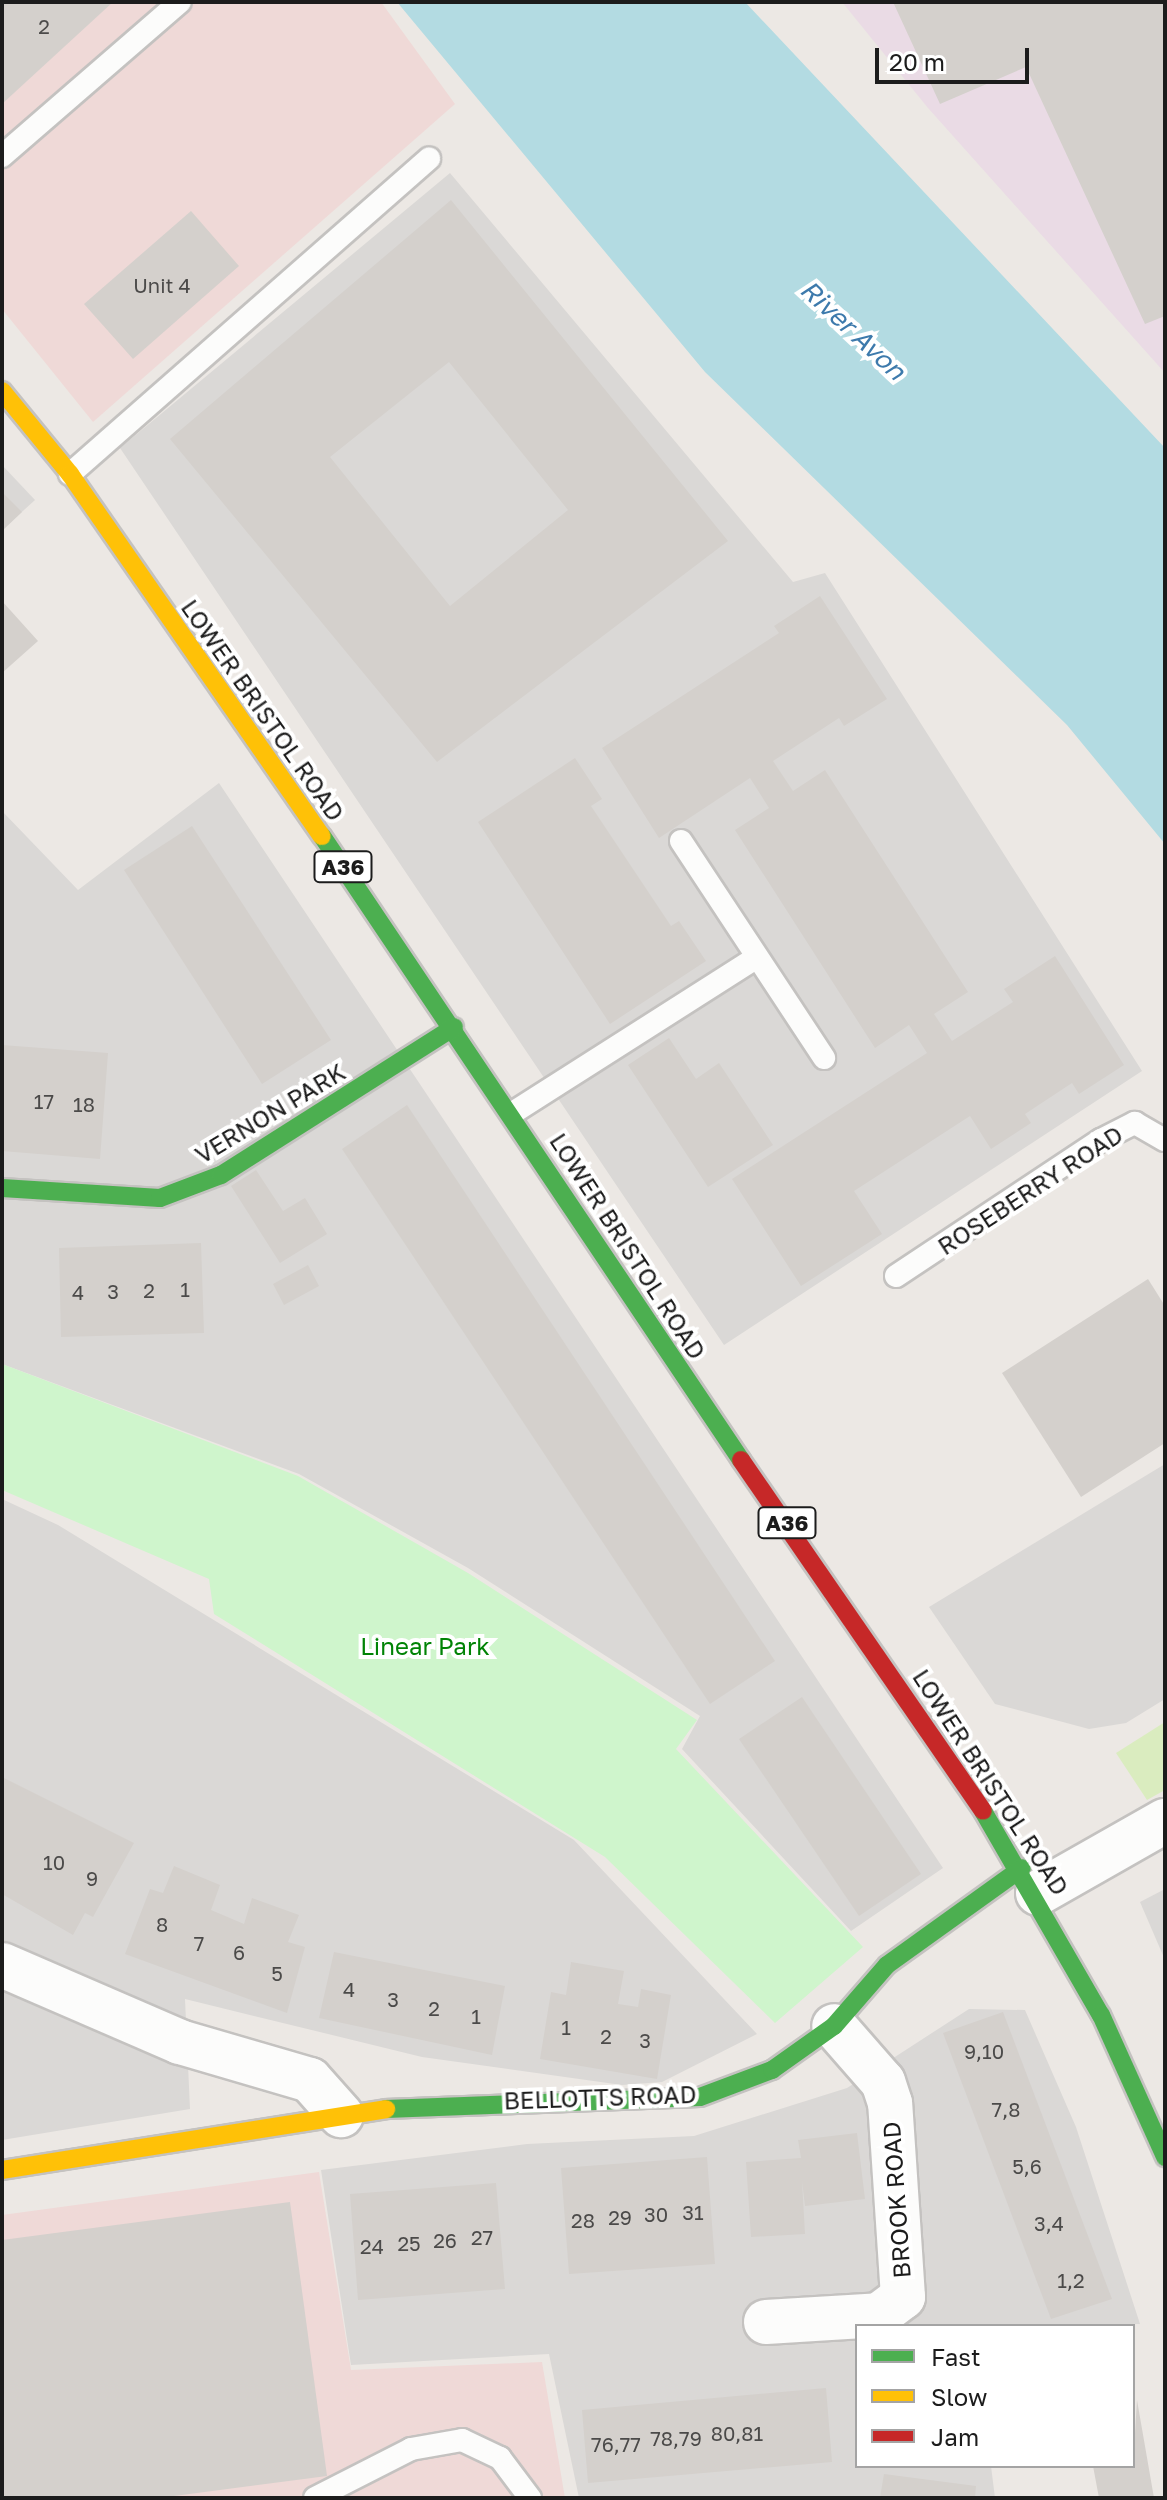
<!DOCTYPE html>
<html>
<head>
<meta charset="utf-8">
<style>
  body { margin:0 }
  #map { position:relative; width:1167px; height:2500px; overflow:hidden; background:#ece8e4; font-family:"Golos Text",sans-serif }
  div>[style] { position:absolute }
  .residential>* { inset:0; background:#dad8d6 }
  .commercial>* { inset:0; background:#efd9d7 }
  .industrial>* { inset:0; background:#eadbe5 }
  .grass>* { inset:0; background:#daecbf }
  .park>* { inset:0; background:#cff5cc }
  .water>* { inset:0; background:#b3dbe2 }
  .building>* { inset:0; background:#d4d0cc }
  .roads { filter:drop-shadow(2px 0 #c4c2c0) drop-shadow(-2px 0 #c4c2c0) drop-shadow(0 2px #c4c2c0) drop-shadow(0 -2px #c4c2c0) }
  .lane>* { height:22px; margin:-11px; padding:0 11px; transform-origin:11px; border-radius:11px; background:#fcfcfb }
  .street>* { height:44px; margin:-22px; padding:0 22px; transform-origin:22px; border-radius:22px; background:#fcfcfb }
  .fast>* { height:18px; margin:-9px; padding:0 9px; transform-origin:9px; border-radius:9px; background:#4caf50 }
  .slow>* { height:18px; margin:-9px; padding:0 9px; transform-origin:9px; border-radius:9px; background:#ffc107 }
  .jam>* { height:18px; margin:-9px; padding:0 9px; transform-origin:9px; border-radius:9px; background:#c62828 }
  span { translate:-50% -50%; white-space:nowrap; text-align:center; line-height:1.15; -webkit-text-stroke:8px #fff; paint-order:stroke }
  .number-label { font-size:20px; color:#4b4a49 }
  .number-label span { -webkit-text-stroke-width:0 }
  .shield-label span { padding:2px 6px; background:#fff; border:2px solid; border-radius:6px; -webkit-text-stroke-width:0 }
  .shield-label { font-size:22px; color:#1c1c1c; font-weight:700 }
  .street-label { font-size:24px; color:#1c1c1c }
  .park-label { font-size:24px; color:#008305 }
  .water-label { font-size:26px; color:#3d7aac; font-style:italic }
  .frame { position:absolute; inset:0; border:4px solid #1c1c1c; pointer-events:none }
  .legend { position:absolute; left:855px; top:2324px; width:280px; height:144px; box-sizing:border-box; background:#fff; border:2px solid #a4a4a4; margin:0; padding:10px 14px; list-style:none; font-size:24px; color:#1c1c1c }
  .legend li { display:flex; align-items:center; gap:16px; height:40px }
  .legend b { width:40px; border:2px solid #a4a4a4 }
  .scale { position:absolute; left:875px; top:48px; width:154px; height:36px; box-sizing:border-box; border:4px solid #1c1c1c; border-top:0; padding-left:10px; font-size:24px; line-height:28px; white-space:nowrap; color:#1c1c1c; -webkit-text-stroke:6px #fff; paint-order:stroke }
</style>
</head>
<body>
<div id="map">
  <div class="residential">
    <i style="clip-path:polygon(450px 173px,793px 582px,825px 573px,1142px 1071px,724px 1345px,120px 448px)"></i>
    <i style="clip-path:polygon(2px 465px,35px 500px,2px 530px)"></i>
    <i style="clip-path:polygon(219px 783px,943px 1868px,851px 1931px,682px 1749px,700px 1716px,468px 1568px,299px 1474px,2px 1364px,2px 811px,78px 890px)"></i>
    <i style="clip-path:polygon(1165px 1464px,1165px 1699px,1126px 1723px,1089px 1729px,995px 1704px,929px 1607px)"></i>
    <i style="clip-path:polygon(2px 1499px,58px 1525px,574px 1840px,757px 2034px,662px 2082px,622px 2085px,422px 2057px,185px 1999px,190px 2109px,2px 2140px)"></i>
    <i style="clip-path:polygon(1165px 1889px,1165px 1960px,1140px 1902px)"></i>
    <i style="clip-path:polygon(969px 2009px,1025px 2010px,1076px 2127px,1140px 2324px,857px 2326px,857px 2466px,991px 2466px,995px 2498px,579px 2498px,549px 2354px,351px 2365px,321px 2170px,527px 2144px,694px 2136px,847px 2088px)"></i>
  </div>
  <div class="commercial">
    <i style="clip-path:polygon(2px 2px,381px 2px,455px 104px,93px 422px,2px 309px)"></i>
    <i style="clip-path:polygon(319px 2172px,351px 2370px,542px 2362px,565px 2498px,2px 2498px,2px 2215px)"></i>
  </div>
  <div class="industrial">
    <i style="clip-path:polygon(842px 2px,1165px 2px,1165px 373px,928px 108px)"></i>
  </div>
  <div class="grass">
    <i style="clip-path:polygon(1165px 1722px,1165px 1790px,1147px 1800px,1116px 1753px)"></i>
  </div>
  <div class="park">
    <i style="clip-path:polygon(2px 1364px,298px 1476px,468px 1573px,697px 1720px,676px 1749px,863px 1947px,775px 2023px,605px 1857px,214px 1614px,209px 1579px,2px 1490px)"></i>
  </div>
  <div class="water">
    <i style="clip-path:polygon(397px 2px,745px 2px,1165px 448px,1165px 844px,1067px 725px,705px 372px)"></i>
  </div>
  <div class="building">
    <i style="clip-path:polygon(2px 2px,113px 2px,2px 104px)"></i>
    <i style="clip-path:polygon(893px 2px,1165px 2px,1165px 316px,1145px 324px,1026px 67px,940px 104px)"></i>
    <i style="clip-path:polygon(evenodd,451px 200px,728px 541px,437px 762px,170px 439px,451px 200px,449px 362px,568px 510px,450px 606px,330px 457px,449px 362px)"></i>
    <i style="clip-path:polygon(191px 211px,239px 266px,133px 359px,84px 304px)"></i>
    <i style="clip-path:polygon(2px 492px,22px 512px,2px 531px)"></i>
    <i style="clip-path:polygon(820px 596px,887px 699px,844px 726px,839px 718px,773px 761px,793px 791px,825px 770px,968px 992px,934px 1014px,952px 1041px,1013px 1002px,1004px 989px,1055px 956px,1124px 1065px,1079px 1094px,1072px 1083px,1025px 1114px,1031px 1123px,991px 1149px,970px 1116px,854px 1191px,882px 1234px,801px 1286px,732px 1179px,927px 1053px,909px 1025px,875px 1048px,735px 830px,769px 808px,750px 778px,659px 838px,602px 748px,779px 633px,774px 626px)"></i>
    <i style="clip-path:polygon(2px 601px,38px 641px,2px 673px)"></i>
    <i style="clip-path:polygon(575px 758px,602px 799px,591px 806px,671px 926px,679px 921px,706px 961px,610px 1024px,478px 822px)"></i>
    <i style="clip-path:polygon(192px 826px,331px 1040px,262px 1084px,124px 870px)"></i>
    <i style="clip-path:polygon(669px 1038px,696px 1079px,719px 1063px,773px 1145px,708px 1187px,628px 1065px)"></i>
    <i style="clip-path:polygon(2px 1045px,108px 1053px,100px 1159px,2px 1151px)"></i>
    <i style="clip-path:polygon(407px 1105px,775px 1661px,710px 1704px,342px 1149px)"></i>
    <i style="clip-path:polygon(256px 1170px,283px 1211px,305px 1198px,327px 1234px,280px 1263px,231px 1186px)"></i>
    <i style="clip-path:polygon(201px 1243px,204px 1333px,61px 1337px,59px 1248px)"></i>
    <i style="clip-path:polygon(308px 1265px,319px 1286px,284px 1305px,273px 1284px)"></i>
    <i style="clip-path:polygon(1148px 1279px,1165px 1306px,1165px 1443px,1081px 1497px,1002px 1373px)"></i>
    <i style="clip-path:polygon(802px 1697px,921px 1874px,859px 1916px,739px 1739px)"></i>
    <i style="clip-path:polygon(2px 1777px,134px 1843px,93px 1917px,85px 1913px,73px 1935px,2px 1894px)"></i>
    <i style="clip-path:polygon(174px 1866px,220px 1885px,211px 1910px,244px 1924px,252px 1898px,299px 1915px,288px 1942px,305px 1947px,287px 2013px,125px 1954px,150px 1889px,163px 1893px)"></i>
    <i style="clip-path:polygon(334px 1952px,505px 1986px,492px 2055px,319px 2018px)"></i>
    <i style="clip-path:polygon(571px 1962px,624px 1971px,618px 2004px,638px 2007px,641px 1989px,671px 1995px,657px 2079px,540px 2059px,551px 1992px,566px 1995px)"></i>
    <i style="clip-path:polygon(1003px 2012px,1112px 2299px,1051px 2319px,943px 2033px)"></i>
    <i style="clip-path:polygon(857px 2133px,865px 2199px,805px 2206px,802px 2181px,805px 2234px,751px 2237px,746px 2162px,801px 2158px,798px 2140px)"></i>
    <i style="clip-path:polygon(707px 2157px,715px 2264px,569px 2274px,561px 2168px)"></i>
    <i style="clip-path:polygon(496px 2183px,505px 2289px,358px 2300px,350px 2194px)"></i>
    <i style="clip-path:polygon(290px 2202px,327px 2476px,159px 2498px,2px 2498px,2px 2240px)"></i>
    <i style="clip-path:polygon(826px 2388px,832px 2462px,588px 2483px,582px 2410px)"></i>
    <i style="clip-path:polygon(1137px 2400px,1154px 2498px,1099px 2498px,1093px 2466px,1133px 2466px)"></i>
    <i style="clip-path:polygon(884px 2474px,976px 2486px,975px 2498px,880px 2498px)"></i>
  </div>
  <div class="roads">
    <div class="lane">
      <i style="left:2px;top:156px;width:235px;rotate:-40.9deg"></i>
      <i style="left:70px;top:474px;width:478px;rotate:-41.3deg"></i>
      <i style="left:681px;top:841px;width:260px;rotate:56.6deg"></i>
      <i style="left:514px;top:1112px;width:288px;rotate:-32.5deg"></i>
      <i style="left:896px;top:1276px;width:246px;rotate:-33.6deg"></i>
      <i style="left:1101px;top:1140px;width:38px;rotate:-27deg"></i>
      <i style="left:1135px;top:1123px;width:34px;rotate:30deg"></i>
      <i style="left:315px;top:2498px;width:108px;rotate:-27deg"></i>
      <i style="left:411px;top:2449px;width:52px;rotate:-10deg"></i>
      <i style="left:462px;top:2440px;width:42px;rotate:25.3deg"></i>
      <i style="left:500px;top:2458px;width:50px;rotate:53.1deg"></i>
    </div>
    <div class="street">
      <i style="left:1038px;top:1893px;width:146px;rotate:-29.6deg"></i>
      <i style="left:2px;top:1965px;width:194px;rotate:23.4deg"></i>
      <i style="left:180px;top:2042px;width:135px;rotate:16.3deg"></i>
      <i style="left:310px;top:2080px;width:47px;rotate:48.5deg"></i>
      <i style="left:766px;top:2322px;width:113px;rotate:-3.5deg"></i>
      <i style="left:879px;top:2315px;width:30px;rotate:-37deg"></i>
      <i style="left:903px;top:2297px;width:194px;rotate:-93.8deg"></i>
      <i style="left:890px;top:2103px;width:22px;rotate:-108deg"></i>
      <i style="left:883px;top:2082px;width:74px;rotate:-131.2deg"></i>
    </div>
    <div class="fast">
      <i style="left:322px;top:836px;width:752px;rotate:56.12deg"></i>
      <i style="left:2px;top:1188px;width:158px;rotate:3.6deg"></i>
      <i style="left:160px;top:1198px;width:65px;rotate:-20.7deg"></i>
      <i style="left:221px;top:1175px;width:276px;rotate:-32.4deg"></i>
      <i style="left:983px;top:1811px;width:236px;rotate:60deg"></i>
      <i style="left:1101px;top:2015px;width:156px;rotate:65.7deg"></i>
      <i style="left:386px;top:2109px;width:314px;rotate:-2.2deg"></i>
      <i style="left:700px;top:2097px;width:77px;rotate:-20.6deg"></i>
      <i style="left:772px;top:2070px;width:76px;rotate:-35.4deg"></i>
      <i style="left:834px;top:2026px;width:81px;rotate:-49deg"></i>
      <i style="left:887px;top:1965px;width:166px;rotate:-35.7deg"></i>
    </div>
    <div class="slow">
      <i style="left:2px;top:391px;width:107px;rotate:50.7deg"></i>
      <i style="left:70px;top:474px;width:441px;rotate:55.2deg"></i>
      <i style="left:2px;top:2170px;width:389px;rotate:-9deg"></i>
    </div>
    <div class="jam">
      <i style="left:741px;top:1460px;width:426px;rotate:55.4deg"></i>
    </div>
  </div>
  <div class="number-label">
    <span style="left:44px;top:26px">2</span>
    <span style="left:162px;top:285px">Unit 4</span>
    <span style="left:44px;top:1101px">17</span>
    <span style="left:84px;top:1104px">18</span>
    <span style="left:185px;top:1289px">1</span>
    <span style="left:149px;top:1290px">2</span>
    <span style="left:113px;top:1291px">3</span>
    <span style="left:78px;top:1292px">4</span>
    <span style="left:54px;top:1862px">10</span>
    <span style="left:92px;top:1878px">9</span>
    <span style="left:162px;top:1924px">8</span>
    <span style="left:199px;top:1943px">7</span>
    <span style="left:239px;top:1952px">6</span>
    <span style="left:277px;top:1973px">5</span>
    <span style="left:349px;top:1989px">4</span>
    <span style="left:393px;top:1999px">3</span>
    <span style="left:434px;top:2008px">2</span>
    <span style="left:476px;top:2016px">1</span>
    <span style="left:566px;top:2027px">1</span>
    <span style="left:606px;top:2036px">2</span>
    <span style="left:645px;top:2040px">3</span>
    <span style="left:984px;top:2051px">9,10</span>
    <span style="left:1006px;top:2109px">7,8</span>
    <span style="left:1027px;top:2166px">5,6</span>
    <span style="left:693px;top:2212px">31</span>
    <span style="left:656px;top:2214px">30</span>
    <span style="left:620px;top:2217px">29</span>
    <span style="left:583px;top:2220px">28</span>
    <span style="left:1049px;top:2223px">3,4</span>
    <span style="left:482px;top:2237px">27</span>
    <span style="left:445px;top:2240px">26</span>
    <span style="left:409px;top:2243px">25</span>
    <span style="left:372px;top:2246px">24</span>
    <span style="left:1071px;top:2280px">1,2</span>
    <span style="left:737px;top:2433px">80,81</span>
    <span style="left:676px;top:2438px">78,79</span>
    <span style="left:616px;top:2444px">76,77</span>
  </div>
  <div class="shield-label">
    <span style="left:343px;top:867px">A36</span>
    <span style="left:787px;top:1523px">A36</span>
  </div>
  <div class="street-label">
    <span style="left:263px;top:710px;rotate:55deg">LOWER BRISTOL ROAD</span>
    <span style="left:270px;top:1113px;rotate:-31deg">VERNON PARK</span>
    <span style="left:1030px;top:1190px;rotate:-33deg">ROSEBERRY ROAD</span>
    <span style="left:628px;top:1246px;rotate:57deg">LOWER BRISTOL ROAD</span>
    <span style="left:991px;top:1782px;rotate:57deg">LOWER BRISTOL ROAD</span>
    <span style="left:600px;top:2097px;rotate:-2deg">BELLOTTS ROAD</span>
    <span style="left:896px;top:2200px;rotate:-94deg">BROOK ROAD</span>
  </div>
  <div class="park-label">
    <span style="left:425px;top:1646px">Linear Park</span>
  </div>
  <div class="water-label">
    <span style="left:853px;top:330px;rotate:43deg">River Avon</span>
  </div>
  <div class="frame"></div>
  <ul class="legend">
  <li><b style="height:10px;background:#4caf50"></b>Fast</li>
  <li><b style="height:10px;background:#ffc107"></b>Slow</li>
  <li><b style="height:10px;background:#c62828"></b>Jam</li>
  </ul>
  <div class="scale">20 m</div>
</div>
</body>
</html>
